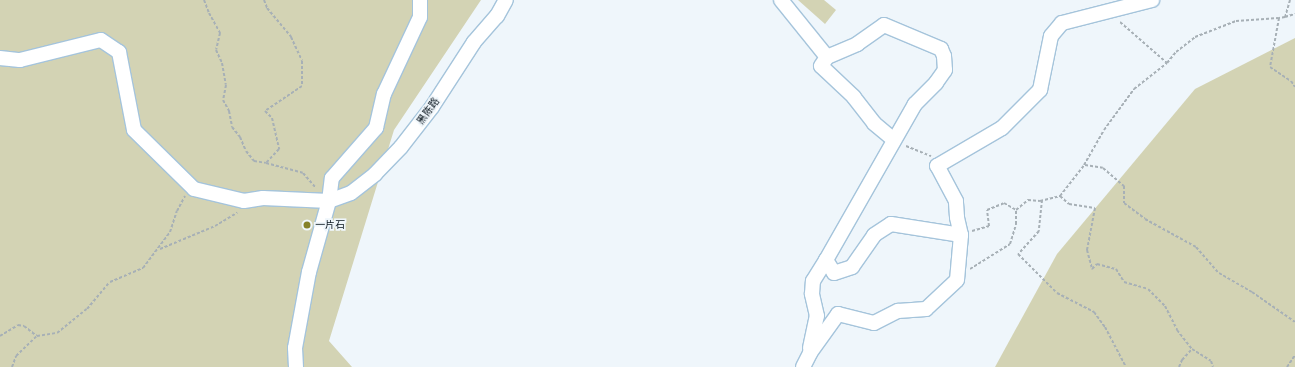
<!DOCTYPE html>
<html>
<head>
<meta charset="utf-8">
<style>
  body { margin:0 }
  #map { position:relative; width:1295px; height:367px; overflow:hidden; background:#eff6fb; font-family:"Asap Condensed","Noto Sans SC",sans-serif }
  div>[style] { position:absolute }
  .green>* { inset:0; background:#d3d3b4 }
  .path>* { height:2px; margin-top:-1px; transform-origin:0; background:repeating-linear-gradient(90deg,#a7b0b6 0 3px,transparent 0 5px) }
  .roads { filter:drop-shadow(1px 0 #a5c4db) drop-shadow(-1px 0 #a5c4db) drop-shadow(0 1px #a5c4db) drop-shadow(0 -1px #a5c4db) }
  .minor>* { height:14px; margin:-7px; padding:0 7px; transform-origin:7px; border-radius:7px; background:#fff }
  .dots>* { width:11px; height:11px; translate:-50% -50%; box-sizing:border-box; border:2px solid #eff6fb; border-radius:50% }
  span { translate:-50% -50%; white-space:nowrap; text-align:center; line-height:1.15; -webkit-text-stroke:3.5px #eff6fb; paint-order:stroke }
  .street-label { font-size:10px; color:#09151d }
  .poi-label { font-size:10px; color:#09151d }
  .left { translate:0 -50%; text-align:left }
</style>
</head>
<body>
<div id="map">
  <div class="green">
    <i style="clip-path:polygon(0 0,481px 0,394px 130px,329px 341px,352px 367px,0 367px)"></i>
    <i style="clip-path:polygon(798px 0,824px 0,836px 10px,825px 24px)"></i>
    <i style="clip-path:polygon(1295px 38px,1295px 367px,995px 367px,1057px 254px,1195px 89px)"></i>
  </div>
  <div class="path">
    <i style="left:204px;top:0;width:14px;rotate:69deg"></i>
    <i style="left:209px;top:13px;width:23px;rotate:61deg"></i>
    <i style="left:220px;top:33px;width:17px;rotate:103deg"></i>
    <i style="left:216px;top:50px;width:14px;rotate:65deg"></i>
    <i style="left:222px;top:63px;width:22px;rotate:80deg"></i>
    <i style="left:226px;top:85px;width:15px;rotate:101deg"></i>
    <i style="left:223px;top:100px;width:13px;rotate:61deg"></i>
    <i style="left:229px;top:111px;width:16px;rotate:79deg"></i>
    <i style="left:232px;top:127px;width:13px;rotate:51deg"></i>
    <i style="left:240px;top:137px;width:15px;rotate:67deg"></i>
    <i style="left:246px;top:151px;width:13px;rotate:51deg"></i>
    <i style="left:254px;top:161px;width:12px;rotate:9deg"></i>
    <i style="left:264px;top:0;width:9px;rotate:69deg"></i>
    <i style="left:267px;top:8px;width:38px;rotate:50deg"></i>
    <i style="left:291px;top:37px;width:26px;rotate:65deg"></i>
    <i style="left:302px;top:61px;width:25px;rotate:90deg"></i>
    <i style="left:302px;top:86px;width:45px;rotate:146deg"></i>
    <i style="left:265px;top:111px;width:10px;rotate:45deg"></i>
    <i style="left:272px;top:118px;width:32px;rotate:77deg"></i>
    <i style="left:279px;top:149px;width:19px;rotate:133deg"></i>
    <i style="left:266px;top:163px;width:38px;rotate:15deg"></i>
    <i style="left:303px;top:173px;width:20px;rotate:49deg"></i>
    <i style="left:1290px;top:0;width:18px;rotate:106deg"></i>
    <i style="left:1285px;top:17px;width:6px;rotate:171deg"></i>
    <i style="left:1279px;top:18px;width:50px;rotate:100.4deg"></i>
    <i style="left:1270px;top:67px;width:25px;rotate:34deg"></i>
    <i style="left:1291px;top:81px;width:7px;rotate:56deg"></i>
    <i style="left:1285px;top:17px;width:10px;rotate:-17deg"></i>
    <i style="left:1120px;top:22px;width:62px;rotate:41.1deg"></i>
    <i style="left:906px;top:146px;width:27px;rotate:22deg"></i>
    <i style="left:1085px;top:165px;width:18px;rotate:9deg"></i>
    <i style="left:1103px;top:168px;width:28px;rotate:41deg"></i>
    <i style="left:1124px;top:186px;width:17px;rotate:90deg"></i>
    <i style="left:1124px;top:203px;width:26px;rotate:37deg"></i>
    <i style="left:1145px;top:219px;width:58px;rotate:28.8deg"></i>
    <i style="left:1196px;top:247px;width:35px;rotate:49deg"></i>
    <i style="left:1219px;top:273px;width:38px;rotate:30deg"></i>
    <i style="left:1252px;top:292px;width:52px;rotate:34.9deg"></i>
    <i style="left:1060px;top:196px;width:12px;rotate:42deg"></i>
    <i style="left:1069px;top:204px;width:26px;rotate:9deg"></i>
    <i style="left:1095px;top:208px;width:43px;rotate:100.8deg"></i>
    <i style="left:1087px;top:250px;width:20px;rotate:75deg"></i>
    <i style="left:1092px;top:269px;width:7px;rotate:-45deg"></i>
    <i style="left:1097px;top:264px;width:20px;rotate:15deg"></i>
    <i style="left:1116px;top:269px;width:15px;rotate:58deg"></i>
    <i style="left:1124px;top:282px;width:25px;rotate:16deg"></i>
    <i style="left:1148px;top:289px;width:24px;rotate:45deg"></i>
    <i style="left:1165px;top:306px;width:27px;rotate:63deg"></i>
    <i style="left:1177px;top:330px;width:24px;rotate:52deg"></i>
    <i style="left:1192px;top:349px;width:22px;rotate:32deg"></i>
    <i style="left:1211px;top:361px;width:6px;rotate:72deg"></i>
    <i style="left:1042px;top:200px;width:31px;rotate:96deg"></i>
    <i style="left:1039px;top:231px;width:31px;rotate:132deg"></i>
    <i style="left:1018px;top:254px;width:55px;rotate:45deg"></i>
    <i style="left:1057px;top:293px;width:42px;rotate:27.2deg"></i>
    <i style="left:1094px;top:312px;width:19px;rotate:54deg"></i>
    <i style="left:1105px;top:327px;width:45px;rotate:62.3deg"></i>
    <i style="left:972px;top:231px;width:18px;rotate:-16deg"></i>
    <i style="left:989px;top:226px;width:16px;rotate:-97deg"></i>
    <i style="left:987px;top:210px;width:18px;rotate:-22deg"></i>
    <i style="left:1004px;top:203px;width:14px;rotate:30deg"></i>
    <i style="left:1016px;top:210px;width:16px;rotate:-40deg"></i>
    <i style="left:1028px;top:200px;width:12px;rotate:5deg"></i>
    <i style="left:1040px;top:201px;width:21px;rotate:-14deg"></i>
    <i style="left:1060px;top:196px;width:39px;rotate:-52deg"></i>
    <i style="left:1084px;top:165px;width:40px;rotate:-60.3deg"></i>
    <i style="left:1104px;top:130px;width:51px;rotate:-53.8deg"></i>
    <i style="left:1134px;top:89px;width:42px;rotate:-38.2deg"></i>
    <i style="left:1167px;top:63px;width:14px;rotate:-51deg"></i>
    <i style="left:1176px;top:52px;width:24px;rotate:-38deg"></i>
    <i style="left:1195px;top:37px;width:44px;rotate:-21.3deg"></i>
    <i style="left:1236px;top:21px;width:43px;rotate:-4deg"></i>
    <i style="left:160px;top:249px;width:60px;rotate:-22.7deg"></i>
    <i style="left:215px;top:226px;width:26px;rotate:-31deg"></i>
    <i style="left:970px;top:269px;width:47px;rotate:-32deg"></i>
    <i style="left:1010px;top:244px;width:21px;rotate:-73deg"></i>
    <i style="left:1016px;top:224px;width:14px;rotate:-90deg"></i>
    <i style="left:0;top:336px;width:21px;rotate:-31deg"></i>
    <i style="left:18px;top:325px;width:6px;rotate:9deg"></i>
    <i style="left:24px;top:326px;width:16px;rotate:38deg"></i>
    <i style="left:12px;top:367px;width:12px;rotate:-70deg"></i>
    <i style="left:16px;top:356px;width:29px;rotate:-44deg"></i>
    <i style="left:37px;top:336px;width:20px;rotate:-9deg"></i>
    <i style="left:57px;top:333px;width:38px;rotate:-39deg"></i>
    <i style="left:87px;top:309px;width:35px;rotate:-50deg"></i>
    <i style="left:110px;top:282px;width:36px;rotate:-23deg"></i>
    <i style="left:143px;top:268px;width:45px;rotate:-53.1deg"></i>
    <i style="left:170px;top:232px;width:22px;rotate:-72deg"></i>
    <i style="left:177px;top:211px;width:17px;rotate:-62deg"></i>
    <i style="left:1179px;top:367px;width:8px;rotate:-67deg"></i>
    <i style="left:1182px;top:360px;width:15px;rotate:-48deg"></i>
    <i style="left:1287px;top:367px;width:14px;rotate:-56deg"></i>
  </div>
  <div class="roads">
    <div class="minor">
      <i style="left:781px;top:0;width:73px;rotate:51.1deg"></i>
      <i style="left:0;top:58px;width:20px;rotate:6deg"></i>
      <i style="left:20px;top:60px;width:83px;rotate:-13.9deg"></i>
      <i style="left:101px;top:40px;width:22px;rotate:34deg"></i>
      <i style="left:119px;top:52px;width:79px;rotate:79.1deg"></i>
      <i style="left:134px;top:130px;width:84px;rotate:44.5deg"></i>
      <i style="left:194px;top:189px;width:51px;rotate:13.5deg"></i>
      <i style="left:244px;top:201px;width:19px;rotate:-9deg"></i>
      <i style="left:263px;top:198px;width:66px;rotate:2.6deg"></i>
      <i style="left:329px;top:201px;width:23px;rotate:-20deg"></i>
      <i style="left:351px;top:193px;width:31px;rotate:-38deg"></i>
      <i style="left:375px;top:174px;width:37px;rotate:-46deg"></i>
      <i style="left:401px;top:147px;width:51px;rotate:-52.2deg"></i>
      <i style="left:432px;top:107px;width:77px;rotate:-57.1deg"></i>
      <i style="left:474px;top:42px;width:35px;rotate:-49deg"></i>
      <i style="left:497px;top:16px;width:18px;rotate:-61deg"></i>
      <i style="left:894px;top:140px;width:26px;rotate:-140deg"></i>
      <i style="left:874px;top:123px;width:33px;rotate:-128deg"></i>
      <i style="left:854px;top:97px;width:45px;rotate:-136.8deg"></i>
      <i style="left:821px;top:66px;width:11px;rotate:-56deg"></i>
      <i style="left:827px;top:57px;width:33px;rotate:-23deg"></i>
      <i style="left:857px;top:44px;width:33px;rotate:-35deg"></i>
      <i style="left:884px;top:25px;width:62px;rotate:22.8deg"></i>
      <i style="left:941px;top:49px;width:8px;rotate:67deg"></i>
      <i style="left:944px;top:56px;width:14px;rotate:86deg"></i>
      <i style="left:945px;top:70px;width:16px;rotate:125deg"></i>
      <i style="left:936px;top:83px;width:30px;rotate:135deg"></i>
      <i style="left:915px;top:104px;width:180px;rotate:119.7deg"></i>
      <i style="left:826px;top:260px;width:15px;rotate:58deg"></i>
      <i style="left:834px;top:273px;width:19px;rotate:-18deg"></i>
      <i style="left:852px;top:267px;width:39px;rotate:-55deg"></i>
      <i style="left:874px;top:235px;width:20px;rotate:-33deg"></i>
      <i style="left:891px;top:224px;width:71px;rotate:8.9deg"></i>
      <i style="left:810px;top:348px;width:33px;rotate:-78deg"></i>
      <i style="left:817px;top:316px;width:23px;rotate:-103deg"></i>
      <i style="left:812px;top:294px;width:13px;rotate:-86deg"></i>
      <i style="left:813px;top:281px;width:25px;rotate:-58deg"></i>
      <i style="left:296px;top:367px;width:19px;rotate:-93deg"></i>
      <i style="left:295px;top:348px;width:77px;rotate:-79.6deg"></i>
      <i style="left:309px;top:272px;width:74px;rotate:-74.3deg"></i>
      <i style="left:329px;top:201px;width:23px;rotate:-83deg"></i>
      <i style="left:332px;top:178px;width:67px;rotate:-48.7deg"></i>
      <i style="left:376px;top:128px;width:35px;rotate:-77deg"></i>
      <i style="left:384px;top:94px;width:85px;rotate:-64.9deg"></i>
      <i style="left:420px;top:17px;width:17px;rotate:-90deg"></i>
      <i style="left:803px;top:367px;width:16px;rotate:-63deg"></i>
      <i style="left:810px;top:353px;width:48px;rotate:-54.3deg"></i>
      <i style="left:838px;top:314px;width:37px;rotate:14deg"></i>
      <i style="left:874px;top:323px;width:27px;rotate:-27deg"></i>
      <i style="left:898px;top:311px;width:28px;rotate:-4deg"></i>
      <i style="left:926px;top:309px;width:42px;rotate:-43.1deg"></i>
      <i style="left:957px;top:280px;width:45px;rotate:-84.9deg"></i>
      <i style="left:961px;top:235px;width:18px;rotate:-103deg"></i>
      <i style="left:957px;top:217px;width:16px;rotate:-94deg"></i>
      <i style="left:956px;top:201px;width:40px;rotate:-118deg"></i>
      <i style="left:937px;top:166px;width:75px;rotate:-30.3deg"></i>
      <i style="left:1002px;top:128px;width:54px;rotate:-45deg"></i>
      <i style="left:1040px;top:90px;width:55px;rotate:-78.5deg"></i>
      <i style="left:1051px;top:36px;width:17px;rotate:-50deg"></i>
      <i style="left:1062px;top:23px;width:93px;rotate:-14.3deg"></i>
    </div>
  </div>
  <div class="dots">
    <i style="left:307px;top:225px;background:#858129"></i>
  </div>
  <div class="street-label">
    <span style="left:428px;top:111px;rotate:-54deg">黑陈路</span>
  </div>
  <div class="poi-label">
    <span class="left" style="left:315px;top:225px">一片石</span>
  </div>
</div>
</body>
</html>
